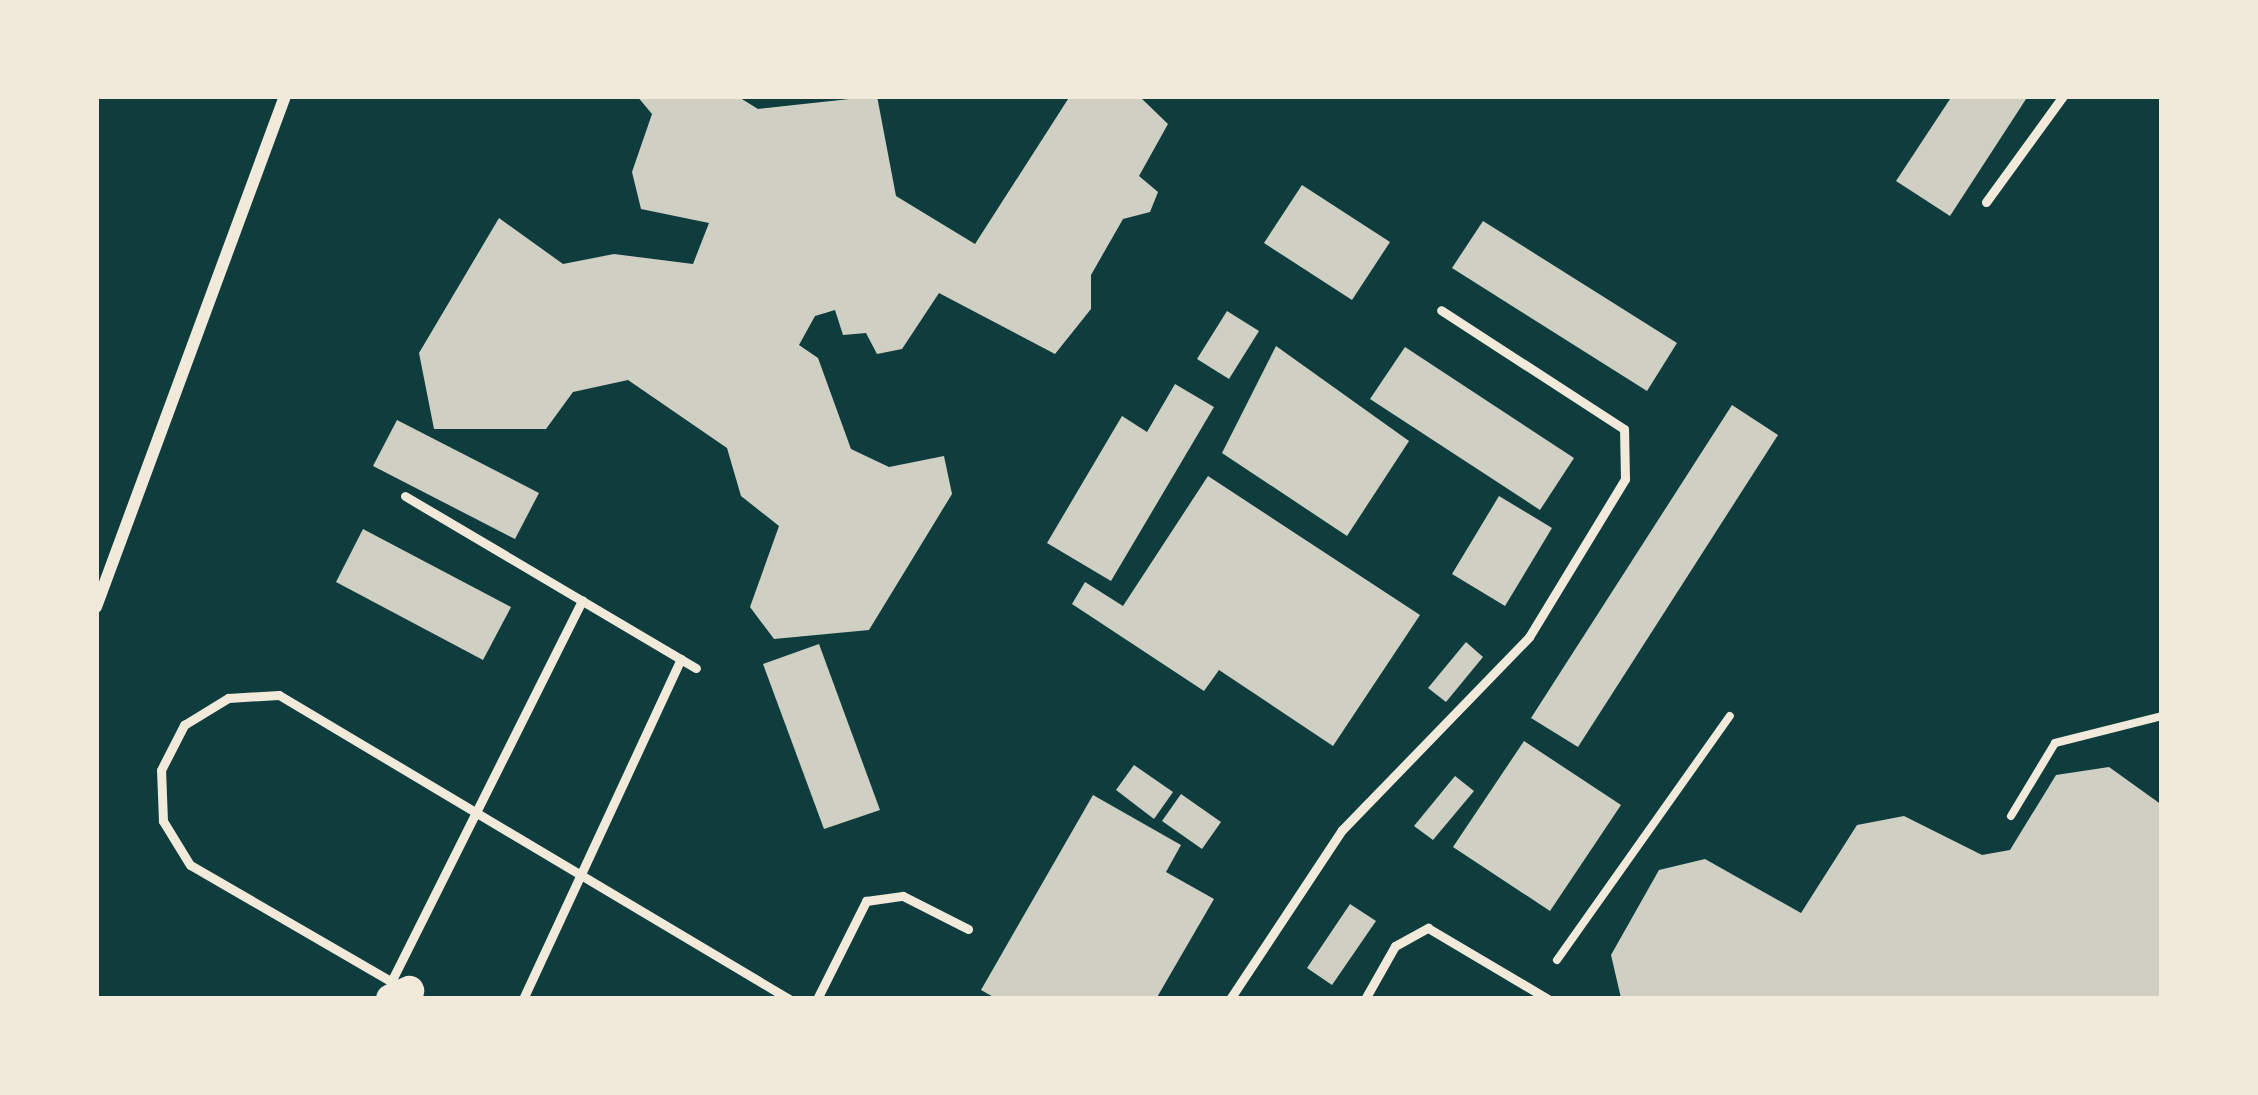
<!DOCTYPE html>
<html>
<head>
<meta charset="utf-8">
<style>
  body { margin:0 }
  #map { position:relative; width:2258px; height:1095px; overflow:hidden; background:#0f3d3e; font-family:Helvetica,sans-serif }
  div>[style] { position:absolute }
  .building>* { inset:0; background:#cfcfc3 }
  .path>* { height:8px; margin:-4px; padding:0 4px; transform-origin:4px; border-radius:4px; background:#f1e9da }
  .service>* { height:9px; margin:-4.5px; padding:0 4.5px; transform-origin:4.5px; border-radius:4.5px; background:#f1e9da }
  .minor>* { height:12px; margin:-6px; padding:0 6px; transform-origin:6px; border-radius:6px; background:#f1e9da }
  .primary>* { height:30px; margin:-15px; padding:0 15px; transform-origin:15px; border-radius:15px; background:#f1e9da }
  span { translate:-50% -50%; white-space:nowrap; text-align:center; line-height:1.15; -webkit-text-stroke:12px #f1e9da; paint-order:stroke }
  .frame { position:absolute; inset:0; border:99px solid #f1e9da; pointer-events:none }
</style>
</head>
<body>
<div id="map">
  <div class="building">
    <i style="clip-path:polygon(637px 96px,737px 96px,758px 109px,877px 96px,896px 196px,975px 244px,1070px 96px,1139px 96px,1168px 124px,1139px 176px,1158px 192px,1150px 212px,1123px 219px,1091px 275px,1091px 309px,1055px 354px,939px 293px,902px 349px,877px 354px,866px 333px,843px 335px,835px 310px,815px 316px,799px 345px,818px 358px,851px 449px,889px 467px,944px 456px,952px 494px,869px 630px,774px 639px,750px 607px,779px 526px,741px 496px,727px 448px,628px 380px,573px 392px,546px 429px,434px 429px,419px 353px,499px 218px,563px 264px,614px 254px,693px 264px,709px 223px,641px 209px,632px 172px,652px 114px)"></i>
    <i style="clip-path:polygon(1952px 96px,2028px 96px,1950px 216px,1896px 181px)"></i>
    <i style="clip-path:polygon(1302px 185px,1390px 242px,1352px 300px,1264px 243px)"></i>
    <i style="clip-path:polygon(1483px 221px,1677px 343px,1647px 391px,1452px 268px)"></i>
    <i style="clip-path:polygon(1227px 311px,1259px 331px,1229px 379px,1197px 359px)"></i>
    <i style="clip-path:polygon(1276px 346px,1409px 441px,1347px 536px,1222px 453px)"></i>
    <i style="clip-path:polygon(1405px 347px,1574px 458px,1540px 510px,1370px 399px)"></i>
    <i style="clip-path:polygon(1175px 384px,1214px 407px,1111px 581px,1047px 543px,1122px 416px,1147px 432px)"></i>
    <i style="clip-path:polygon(1732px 405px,1778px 435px,1578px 747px,1531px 718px)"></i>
    <i style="clip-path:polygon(397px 420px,539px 493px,515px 539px,373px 466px)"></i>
    <i style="clip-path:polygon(1208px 476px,1420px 615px,1333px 746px,1219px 670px,1204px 691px,1072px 604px,1085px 582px,1123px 606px)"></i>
    <i style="clip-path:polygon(1499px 496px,1552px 528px,1505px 606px,1452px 574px)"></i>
    <i style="clip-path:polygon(363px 529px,511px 607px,483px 660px,336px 582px)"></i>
    <i style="clip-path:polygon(1466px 642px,1483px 657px,1446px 702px,1428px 688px)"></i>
    <i style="clip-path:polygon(819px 644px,880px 810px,824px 829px,763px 664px)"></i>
    <i style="clip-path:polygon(1524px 741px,1621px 805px,1550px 911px,1453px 847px)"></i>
    <i style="clip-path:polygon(1134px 765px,1173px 792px,1154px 819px,1116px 790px)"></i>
    <i style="clip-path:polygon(2109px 767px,2162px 805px,2162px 999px,1621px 998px,1611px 955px,1659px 870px,1705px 859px,1801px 913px,1857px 825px,1904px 816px,1982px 855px,2010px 850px,2056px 775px)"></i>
    <i style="clip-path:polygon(1455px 776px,1474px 791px,1433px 840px,1414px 826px)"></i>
    <i style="clip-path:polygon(1181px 794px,1221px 822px,1202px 849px,1162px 821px)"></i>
    <i style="clip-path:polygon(1093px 795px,1181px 845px,1166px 872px,1214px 899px,1156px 999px,997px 999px,981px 990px)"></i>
    <i style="clip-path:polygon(1350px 904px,1376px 921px,1332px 985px,1307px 968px)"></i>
  </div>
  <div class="path">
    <i style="left:2011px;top:816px;width:85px;rotate:-58.9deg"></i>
    <i style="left:2055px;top:743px;width:110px;rotate:-14.2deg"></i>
    <i style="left:1557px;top:960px;width:299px;rotate:-54.7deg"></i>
  </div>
  <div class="service">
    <i style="left:1986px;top:202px;width:131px;rotate:-54deg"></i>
    <i style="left:405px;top:496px;width:338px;rotate:30.6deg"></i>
    <i style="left:391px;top:982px;width:427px;rotate:-63.4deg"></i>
    <i style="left:399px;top:986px;width:241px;rotate:-149.9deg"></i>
    <i style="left:190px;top:865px;width:52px;rotate:-121.5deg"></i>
    <i style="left:163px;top:821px;width:51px;rotate:-92.2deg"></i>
    <i style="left:161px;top:770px;width:51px;rotate:-62.9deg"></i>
    <i style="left:184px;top:725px;width:52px;rotate:-31.5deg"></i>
    <i style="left:228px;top:698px;width:51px;rotate:-3.4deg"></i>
    <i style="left:279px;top:695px;width:594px;rotate:30.8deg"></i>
    <i style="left:523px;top:999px;width:375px;rotate:-65.1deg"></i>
    <i style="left:817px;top:999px;width:110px;rotate:-63.4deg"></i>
    <i style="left:866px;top:901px;width:37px;rotate:-8deg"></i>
    <i style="left:903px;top:896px;width:73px;rotate:26.9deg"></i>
    <i style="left:1230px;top:999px;width:203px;rotate:-56.5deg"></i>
    <i style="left:1342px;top:830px;width:269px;rotate:-45.9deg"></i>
    <i style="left:1529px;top:637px;width:185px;rotate:-58.7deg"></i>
    <i style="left:1625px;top:479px;width:50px;rotate:-91.1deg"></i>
    <i style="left:1624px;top:429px;width:218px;rotate:-147deg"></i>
    <i style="left:1365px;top:999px;width:61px;rotate:-60.5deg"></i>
    <i style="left:1395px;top:946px;width:38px;rotate:-29deg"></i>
    <i style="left:1428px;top:928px;width:139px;rotate:30.6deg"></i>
  </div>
  <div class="minor">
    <i style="left:96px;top:607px;width:545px;rotate:-69.7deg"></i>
  </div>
  <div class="primary">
    <i style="left:391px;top:999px;width:20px;rotate:-24deg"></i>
  </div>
  <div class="frame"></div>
</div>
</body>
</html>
